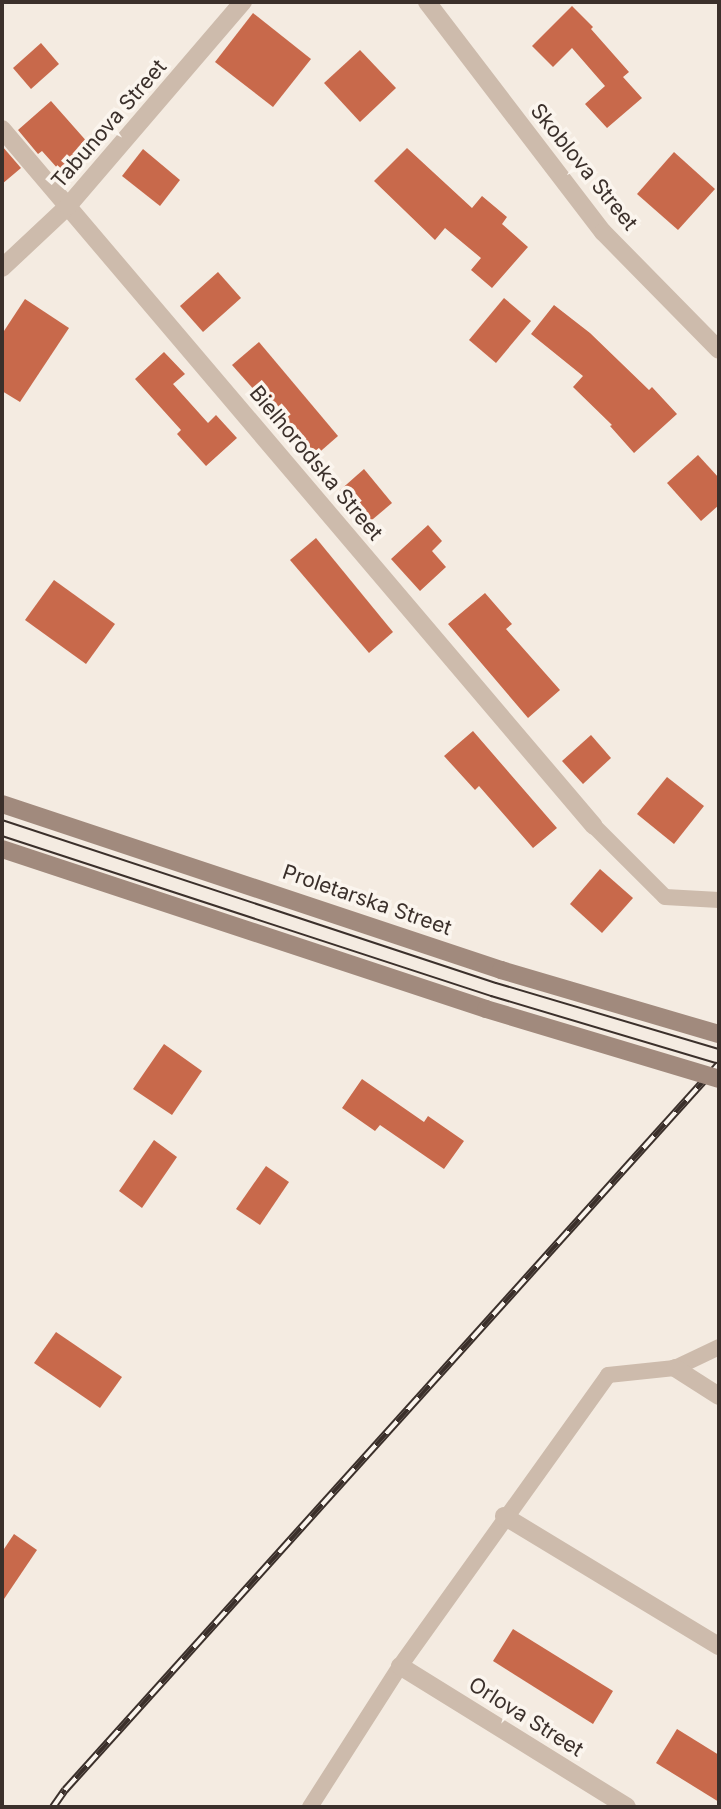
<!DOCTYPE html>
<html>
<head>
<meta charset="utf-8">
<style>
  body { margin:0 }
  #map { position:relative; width:721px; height:1809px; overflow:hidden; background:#f4ebe1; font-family:Inter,sans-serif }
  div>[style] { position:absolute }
  .building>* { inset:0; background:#c8694b }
  .lane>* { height:16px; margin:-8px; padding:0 8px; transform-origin:8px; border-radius:8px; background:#cdbbac }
  .street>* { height:18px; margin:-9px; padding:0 9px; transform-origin:9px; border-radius:9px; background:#cdbbac }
  .secondary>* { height:18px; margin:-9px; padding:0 9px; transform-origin:9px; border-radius:9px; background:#a18a7d }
  .tram>* { height:2px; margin:-1px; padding:0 1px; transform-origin:1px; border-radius:1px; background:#3b302b }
  .rail>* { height:8px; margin-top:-4px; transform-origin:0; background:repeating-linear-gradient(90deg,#fbf5ee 0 16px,#3b302b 0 32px); box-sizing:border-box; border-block:2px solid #3b302b }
  .secondary-bridge>* { height:18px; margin:-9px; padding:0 9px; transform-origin:9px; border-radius:9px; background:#a18a7d }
  span { translate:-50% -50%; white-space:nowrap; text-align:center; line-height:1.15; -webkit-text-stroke:7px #fbf5ee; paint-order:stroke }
  .street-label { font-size:21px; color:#3b302b }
  .frame { position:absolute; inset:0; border:4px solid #3b302b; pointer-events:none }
</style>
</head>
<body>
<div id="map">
  <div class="building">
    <i style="clip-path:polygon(572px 6px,593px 27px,591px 29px,629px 72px,623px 77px,642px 98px,607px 128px,585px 104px,605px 86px,572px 48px,553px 67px,532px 46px)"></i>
    <i style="clip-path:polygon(253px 13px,311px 59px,273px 107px,215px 62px)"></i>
    <i style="clip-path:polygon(41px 43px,59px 64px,31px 89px,13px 68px)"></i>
    <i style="clip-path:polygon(360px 50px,396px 88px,360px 122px,324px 83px)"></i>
    <i style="clip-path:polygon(51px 101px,89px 144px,59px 170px,42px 151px,38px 154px,18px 130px)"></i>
    <i style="clip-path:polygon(2px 146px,21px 168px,2px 184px)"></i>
    <i style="clip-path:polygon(407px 148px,472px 208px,482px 196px,507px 217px,502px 224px,528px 247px,492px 288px,471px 270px,481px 258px,445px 228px,435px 240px,374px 181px)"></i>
    <i style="clip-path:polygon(143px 149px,180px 180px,160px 206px,122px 176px)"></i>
    <i style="clip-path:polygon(674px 152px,715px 189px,678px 230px,637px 194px)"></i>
    <i style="clip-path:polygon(218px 272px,241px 298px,203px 332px,180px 306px)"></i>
    <i style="clip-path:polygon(504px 298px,531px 321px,496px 363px,469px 340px)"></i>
    <i style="clip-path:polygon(25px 299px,69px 328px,20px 402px,2px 391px,2px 334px)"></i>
    <i style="clip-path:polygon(554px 305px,590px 333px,649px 390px,652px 387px,677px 414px,634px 453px,610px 426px,612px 425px,573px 387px,583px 376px,531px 334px)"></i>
    <i style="clip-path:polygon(259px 342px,338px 436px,314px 457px,232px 365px)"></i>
    <i style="clip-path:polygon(164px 352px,185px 374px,173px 384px,208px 423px,216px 415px,237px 438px,206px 466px,177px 434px,181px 430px,135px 379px)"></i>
    <i style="clip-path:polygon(698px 455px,719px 478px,719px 505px,701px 521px,667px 483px)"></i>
    <i style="clip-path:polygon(364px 469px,392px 503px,366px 525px,338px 492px)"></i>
    <i style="clip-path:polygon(428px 525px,442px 541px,432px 551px,446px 567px,420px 591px,391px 559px)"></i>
    <i style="clip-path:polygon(316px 538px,393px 632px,369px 653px,290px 560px)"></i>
    <i style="clip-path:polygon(54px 580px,115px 624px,86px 664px,25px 620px)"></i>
    <i style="clip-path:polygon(485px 593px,512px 624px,506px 629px,560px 690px,528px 718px,448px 624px)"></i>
    <i style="clip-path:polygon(473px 731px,557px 828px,533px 848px,479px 786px,475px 790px,444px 756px)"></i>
    <i style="clip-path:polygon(591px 735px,611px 758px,583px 784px,562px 761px)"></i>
    <i style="clip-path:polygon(667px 777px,704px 806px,674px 844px,637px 814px)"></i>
    <i style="clip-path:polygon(600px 869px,633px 898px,602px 933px,570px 904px)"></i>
    <i style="clip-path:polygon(164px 1044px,202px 1071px,172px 1115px,133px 1089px)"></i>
    <i style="clip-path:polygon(362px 1079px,424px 1122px,428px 1116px,464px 1141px,444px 1169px,380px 1125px,375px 1131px,342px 1108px)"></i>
    <i style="clip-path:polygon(154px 1140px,177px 1157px,142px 1208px,119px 1191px)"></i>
    <i style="clip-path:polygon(266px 1166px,289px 1182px,260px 1225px,236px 1209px)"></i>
    <i style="clip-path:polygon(56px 1332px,122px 1377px,100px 1408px,34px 1363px)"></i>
    <i style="clip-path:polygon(14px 1534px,37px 1550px,2px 1602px,2px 1552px)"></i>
    <i style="clip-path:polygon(513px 1629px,613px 1691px,593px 1724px,493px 1661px)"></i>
    <i style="clip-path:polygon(677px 1729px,719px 1755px,719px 1802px,656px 1763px)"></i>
  </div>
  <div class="lane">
    <i style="left:594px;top:826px;width:100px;rotate:45deg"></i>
    <i style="left:665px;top:897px;width:54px;rotate:3.2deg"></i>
    <i style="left:310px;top:1807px;width:167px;rotate:-57.4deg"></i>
    <i style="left:400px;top:1666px;width:358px;rotate:-54.4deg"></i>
    <i style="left:608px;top:1375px;width:67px;rotate:-6deg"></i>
    <i style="left:675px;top:1368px;width:49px;rotate:-25.5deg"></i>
  </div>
  <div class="street">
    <i style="left:427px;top:2px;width:290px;rotate:52.6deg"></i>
    <i style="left:603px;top:232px;width:165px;rotate:45.5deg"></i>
    <i style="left:2px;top:129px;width:914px;rotate:49.66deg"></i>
    <i style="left:2px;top:268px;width:91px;rotate:-43.2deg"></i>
    <i style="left:68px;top:206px;width:269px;rotate:-49.4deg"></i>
    <i style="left:675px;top:1368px;width:52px;rotate:32.5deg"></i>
    <i style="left:504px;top:1516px;width:251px;rotate:31.2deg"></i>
    <i style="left:400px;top:1666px;width:267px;rotate:31.8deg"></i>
  </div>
  <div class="secondary">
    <i style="left:2px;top:804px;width:526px;rotate:18.4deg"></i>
    <i style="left:501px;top:970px;width:227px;rotate:16.4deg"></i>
    <i style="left:2px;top:849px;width:510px;rotate:18.29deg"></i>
  </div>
  <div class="tram">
    <i style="left:2px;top:820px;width:520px;rotate:18.26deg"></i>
    <i style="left:496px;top:983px;width:233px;rotate:16.5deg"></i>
    <i style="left:2px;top:836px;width:515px;rotate:18.12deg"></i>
    <i style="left:491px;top:996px;width:238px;rotate:16.6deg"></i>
  </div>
  <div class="rail">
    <i style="left:53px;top:1807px;width:21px;rotate:-55deg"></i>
    <i style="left:65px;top:1790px;width:977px;rotate:-47.99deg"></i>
  </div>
  <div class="secondary-bridge">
    <i style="left:486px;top:1009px;width:243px;rotate:16.7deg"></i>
  </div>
  <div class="street-label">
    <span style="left:109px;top:124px;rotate:-49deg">Tabunova Street</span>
    <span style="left:584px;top:167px;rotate:51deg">Skoblova Street</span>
    <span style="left:316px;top:463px;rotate:50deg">Bielhorodska Street</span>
    <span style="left:367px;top:900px;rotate:19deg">Proletarska Street</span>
    <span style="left:526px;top:1717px;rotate:32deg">Orlova Street</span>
  </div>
  <div class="frame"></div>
</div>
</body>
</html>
